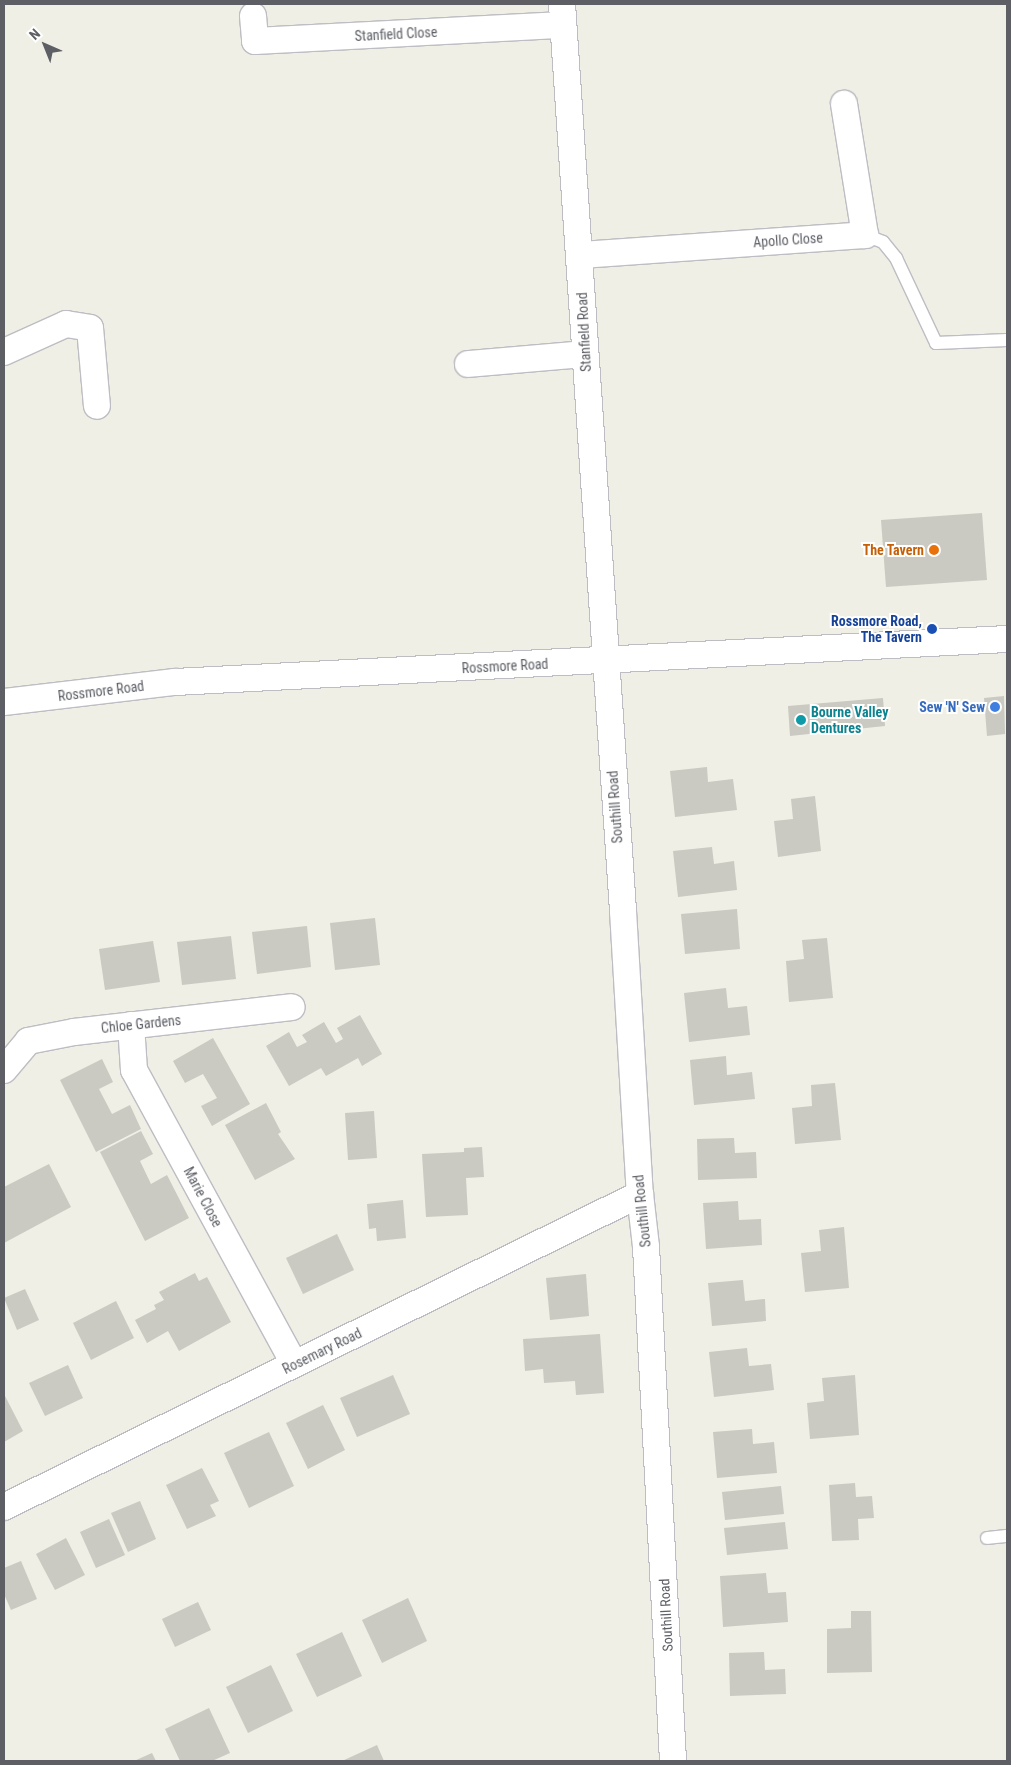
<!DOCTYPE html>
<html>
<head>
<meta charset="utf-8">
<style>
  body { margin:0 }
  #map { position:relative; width:1011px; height:1765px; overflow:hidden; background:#efefe5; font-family:"Roboto Condensed",sans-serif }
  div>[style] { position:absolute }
  .building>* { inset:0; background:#cac9c2 }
  .roads { filter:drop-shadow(1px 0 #bdbdc3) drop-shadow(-1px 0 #bdbdc3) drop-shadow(0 1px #bdbdc3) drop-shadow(0 -1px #bdbdc3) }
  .lane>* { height:12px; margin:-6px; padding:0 6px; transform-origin:6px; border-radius:6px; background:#fff }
  .street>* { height:26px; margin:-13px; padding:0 13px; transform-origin:13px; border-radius:13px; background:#fff }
  .dots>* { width:14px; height:14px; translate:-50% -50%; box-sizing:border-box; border:2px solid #fff; border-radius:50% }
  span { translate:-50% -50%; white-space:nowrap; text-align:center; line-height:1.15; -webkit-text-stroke:4px #fff; paint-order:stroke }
  .street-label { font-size:14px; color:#5d5f65 }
  .food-label { font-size:14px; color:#c56008; font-weight:700 }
  .right { translate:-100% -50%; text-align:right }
  .transit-label { font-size:14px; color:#164399; font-weight:700 }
  .shop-label { font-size:14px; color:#366cbe; font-weight:700 }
  .culture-label { font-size:14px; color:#0d838f; font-weight:700 }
  .left { translate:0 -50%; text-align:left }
  .frame { position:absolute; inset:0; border:5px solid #5d5f65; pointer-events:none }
  .north { position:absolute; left:20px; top:20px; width:50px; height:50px; -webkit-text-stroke:4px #fff; paint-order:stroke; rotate:316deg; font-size:14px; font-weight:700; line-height:20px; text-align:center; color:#5d5f65 }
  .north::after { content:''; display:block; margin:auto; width:18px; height:22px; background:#5d5f65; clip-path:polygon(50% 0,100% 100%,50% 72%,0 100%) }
</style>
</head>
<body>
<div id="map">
  <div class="building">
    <i style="clip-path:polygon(982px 513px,987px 580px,886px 587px,881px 520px)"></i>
    <i style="clip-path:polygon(1004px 696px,1005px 734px,987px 736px,984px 698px)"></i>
    <i style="clip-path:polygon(883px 698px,885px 726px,790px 736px,788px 706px)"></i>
    <i style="clip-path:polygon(707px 767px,708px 782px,733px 779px,737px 810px,675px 817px,670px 771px)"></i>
    <i style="clip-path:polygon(815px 796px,821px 851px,778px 857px,774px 821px,793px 819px,791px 799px)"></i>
    <i style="clip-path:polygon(712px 847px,714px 864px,734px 861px,737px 890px,678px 897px,673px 851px)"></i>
    <i style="clip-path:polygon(737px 909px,740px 949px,685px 954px,681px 914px)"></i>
    <i style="clip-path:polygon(375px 918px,380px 965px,335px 970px,330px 923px)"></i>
    <i style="clip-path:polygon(307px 926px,311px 967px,257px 974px,252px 932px)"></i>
    <i style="clip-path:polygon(231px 936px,236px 979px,182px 985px,177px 942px)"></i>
    <i style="clip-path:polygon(827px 938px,833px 998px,789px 1002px,786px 961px,804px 959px,802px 940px)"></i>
    <i style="clip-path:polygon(153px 941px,160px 982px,105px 990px,99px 949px)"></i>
    <i style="clip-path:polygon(726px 988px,728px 1008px,747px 1006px,750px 1035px,689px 1042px,684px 993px)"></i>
    <i style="clip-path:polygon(360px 1015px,382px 1054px,362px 1066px,358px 1058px,326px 1076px,321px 1068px,289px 1086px,266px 1046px,289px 1032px,297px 1047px,307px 1042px,302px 1035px,324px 1022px,336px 1043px,343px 1039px,337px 1028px)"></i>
    <i style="clip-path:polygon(213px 1038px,250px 1104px,212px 1126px,201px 1106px,217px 1098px,203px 1074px,185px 1083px,173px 1061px)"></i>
    <i style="clip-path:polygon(726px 1056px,727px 1075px,752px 1072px,755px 1099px,694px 1105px,690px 1060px)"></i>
    <i style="clip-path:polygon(102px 1059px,113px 1082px,99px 1089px,112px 1114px,130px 1105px,141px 1129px,96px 1152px,60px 1080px)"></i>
    <i style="clip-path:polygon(835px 1083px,841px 1140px,795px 1144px,792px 1108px,812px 1106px,811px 1085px)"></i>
    <i style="clip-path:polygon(266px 1103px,281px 1132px,278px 1134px,295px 1159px,255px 1180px,225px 1125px)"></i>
    <i style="clip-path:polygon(374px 1111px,377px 1158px,348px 1160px,345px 1113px)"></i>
    <i style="clip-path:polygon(141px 1131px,153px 1154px,140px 1161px,151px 1184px,167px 1175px,189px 1218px,145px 1241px,100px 1152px)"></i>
    <i style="clip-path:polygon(734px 1138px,735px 1153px,756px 1152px,757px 1178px,698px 1180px,697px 1139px)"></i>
    <i style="clip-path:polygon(482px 1147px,484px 1177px,466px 1178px,468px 1215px,426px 1217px,422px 1154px,464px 1152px,464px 1148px)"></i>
    <i style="clip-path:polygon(49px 1164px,71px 1207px,4px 1243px,4px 1187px)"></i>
    <i style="clip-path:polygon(403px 1200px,406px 1238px,377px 1241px,376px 1228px,369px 1229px,367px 1204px)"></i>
    <i style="clip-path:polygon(738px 1201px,739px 1220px,761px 1219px,762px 1245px,706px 1249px,703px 1203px)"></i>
    <i style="clip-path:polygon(844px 1227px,849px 1288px,805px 1292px,801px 1253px,821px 1251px,819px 1230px)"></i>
    <i style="clip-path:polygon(337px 1234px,354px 1270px,303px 1294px,286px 1258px)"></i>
    <i style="clip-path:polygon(195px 1273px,199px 1281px,207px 1277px,231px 1322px,179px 1351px,168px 1331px,147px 1343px,135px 1320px,156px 1309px,154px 1305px,164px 1300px,159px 1292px)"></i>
    <i style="clip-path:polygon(586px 1274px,589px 1316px,550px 1320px,546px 1278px)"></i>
    <i style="clip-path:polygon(743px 1280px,745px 1301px,765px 1299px,766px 1321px,712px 1326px,708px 1283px)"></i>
    <i style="clip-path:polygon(25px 1289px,39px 1320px,17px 1330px,4px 1298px)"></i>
    <i style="clip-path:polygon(116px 1301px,134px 1338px,91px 1360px,73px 1323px)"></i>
    <i style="clip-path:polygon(600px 1334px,604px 1393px,576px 1395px,575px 1381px,544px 1383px,543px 1369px,525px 1371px,523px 1339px)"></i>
    <i style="clip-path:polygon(747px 1348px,749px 1366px,771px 1364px,774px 1390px,714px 1397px,709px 1352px)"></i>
    <i style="clip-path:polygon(68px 1365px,83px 1398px,45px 1416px,29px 1383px)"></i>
    <i style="clip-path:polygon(393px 1375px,410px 1414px,357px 1437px,340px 1398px)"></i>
    <i style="clip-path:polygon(855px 1375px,859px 1435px,810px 1439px,807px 1403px,824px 1401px,822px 1378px)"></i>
    <i style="clip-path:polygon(4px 1394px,23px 1431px,4px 1442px)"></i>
    <i style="clip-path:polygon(323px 1405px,345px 1450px,308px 1469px,286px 1423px)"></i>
    <i style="clip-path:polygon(752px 1429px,753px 1444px,774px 1442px,777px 1473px,717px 1478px,713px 1432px)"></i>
    <i style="clip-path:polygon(269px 1432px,294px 1486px,249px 1508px,224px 1453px)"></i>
    <i style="clip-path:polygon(202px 1468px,219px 1501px,210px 1505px,216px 1516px,187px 1529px,166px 1485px)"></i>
    <i style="clip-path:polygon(855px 1483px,856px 1497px,872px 1496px,874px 1518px,858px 1519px,859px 1540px,832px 1541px,829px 1485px)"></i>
    <i style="clip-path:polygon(781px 1486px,784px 1514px,725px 1520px,722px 1492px)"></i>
    <i style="clip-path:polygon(140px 1501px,156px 1539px,128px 1552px,111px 1513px)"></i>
    <i style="clip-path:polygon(109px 1519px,125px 1555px,96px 1568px,80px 1532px)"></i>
    <i style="clip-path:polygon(785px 1522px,788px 1549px,727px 1555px,724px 1528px)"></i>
    <i style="clip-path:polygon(66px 1538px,85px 1575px,55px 1590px,36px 1554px)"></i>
    <i style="clip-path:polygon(21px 1561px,37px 1599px,11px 1610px,4px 1594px,4px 1568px)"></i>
    <i style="clip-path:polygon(766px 1573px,768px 1593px,786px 1592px,788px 1622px,723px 1627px,720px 1576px)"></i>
    <i style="clip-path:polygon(408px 1598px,427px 1641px,382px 1663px,362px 1620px)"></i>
    <i style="clip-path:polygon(198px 1602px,211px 1630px,175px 1647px,162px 1619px)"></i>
    <i style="clip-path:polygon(851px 1611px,871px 1611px,872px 1672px,827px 1673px,827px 1629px,851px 1628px)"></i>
    <i style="clip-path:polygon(342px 1632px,362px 1676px,317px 1697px,296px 1654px)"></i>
    <i style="clip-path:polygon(764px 1652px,765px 1670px,785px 1669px,786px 1694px,730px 1696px,729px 1653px)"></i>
    <i style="clip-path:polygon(271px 1665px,293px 1711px,248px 1733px,226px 1687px)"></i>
    <i style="clip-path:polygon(209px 1708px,230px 1753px,212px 1761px,180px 1761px,165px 1729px)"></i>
    <i style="clip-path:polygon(377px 1745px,384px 1761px,342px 1761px)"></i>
    <i style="clip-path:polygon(152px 1753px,156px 1761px,134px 1761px)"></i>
  </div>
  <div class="roads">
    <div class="lane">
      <i style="left:865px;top:235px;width:19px;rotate:21deg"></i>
      <i style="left:883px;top:242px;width:21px;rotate:51deg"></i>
      <i style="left:896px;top:258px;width:94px;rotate:64.8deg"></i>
      <i style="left:936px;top:343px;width:71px;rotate:-2.4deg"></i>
      <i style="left:987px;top:1538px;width:20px;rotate:-6deg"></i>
    </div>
    <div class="street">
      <i style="left:562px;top:4px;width:909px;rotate:86.15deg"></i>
      <i style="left:623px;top:911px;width:284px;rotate:86.6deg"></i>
      <i style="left:640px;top:1194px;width:53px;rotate:83.5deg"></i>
      <i style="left:646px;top:1247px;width:515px;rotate:86.99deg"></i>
      <i style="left:253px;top:16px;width:25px;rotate:85deg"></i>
      <i style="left:255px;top:41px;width:308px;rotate:-3deg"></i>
      <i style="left:580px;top:255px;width:286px;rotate:-4deg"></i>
      <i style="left:865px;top:235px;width:133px;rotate:-99.1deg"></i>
      <i style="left:4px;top:352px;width:68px;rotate:-24.3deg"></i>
      <i style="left:66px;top:324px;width:24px;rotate:9deg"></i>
      <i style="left:90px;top:328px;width:78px;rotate:84.9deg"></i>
      <i style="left:468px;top:364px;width:117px;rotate:-4.9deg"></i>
      <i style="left:4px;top:702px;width:172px;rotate:-6.7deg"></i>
      <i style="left:175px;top:682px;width:833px;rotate:-2.96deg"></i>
      <i style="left:131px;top:1025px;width:45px;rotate:86.2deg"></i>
      <i style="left:134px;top:1070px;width:335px;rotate:61.4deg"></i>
      <i style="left:4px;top:1070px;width:38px;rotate:-50deg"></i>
      <i style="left:28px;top:1041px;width:47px;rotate:-11.1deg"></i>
      <i style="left:74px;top:1032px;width:219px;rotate:-6.5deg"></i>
      <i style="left:4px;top:1507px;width:709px;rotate:-26.2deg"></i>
    </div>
  </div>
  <div class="dots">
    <i style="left:934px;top:550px;background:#e8710a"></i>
    <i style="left:932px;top:629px;background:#1a4fb4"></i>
    <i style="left:995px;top:707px;background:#3f7fe0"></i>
    <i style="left:801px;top:720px;background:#0f9aa8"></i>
  </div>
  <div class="street-label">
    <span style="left:396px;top:34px;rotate:-3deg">Stanfield Close</span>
    <span style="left:788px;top:240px;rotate:-4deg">Apollo Close</span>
    <span style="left:584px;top:332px;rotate:-93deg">Stanfield Road</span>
    <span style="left:505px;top:666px;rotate:-3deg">Rossmore Road</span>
    <span style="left:101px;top:691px;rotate:-7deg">Rossmore Road</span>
    <span style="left:615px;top:807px;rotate:-94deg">Southill Road</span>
    <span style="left:141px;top:1024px;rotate:-6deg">Chloe Gardens</span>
    <span style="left:203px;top:1197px;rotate:62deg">Marie Close</span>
    <span style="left:642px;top:1211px;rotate:-96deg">Southill Road</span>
    <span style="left:322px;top:1351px;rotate:-26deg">Rosemary Road</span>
    <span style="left:666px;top:1615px;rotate:-93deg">Southill Road</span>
  </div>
  <div class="food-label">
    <span class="right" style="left:924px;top:550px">The Tavern</span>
  </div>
  <div class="transit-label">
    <span class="right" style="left:922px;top:629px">Rossmore Road,<br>The Tavern</span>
  </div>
  <div class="shop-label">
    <span class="right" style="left:985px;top:707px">Sew 'N' Sew</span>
  </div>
  <div class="culture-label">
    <span class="left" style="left:811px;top:720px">Bourne Valley<br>Dentures</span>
  </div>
  <div class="frame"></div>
  <div class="north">N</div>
</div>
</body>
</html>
